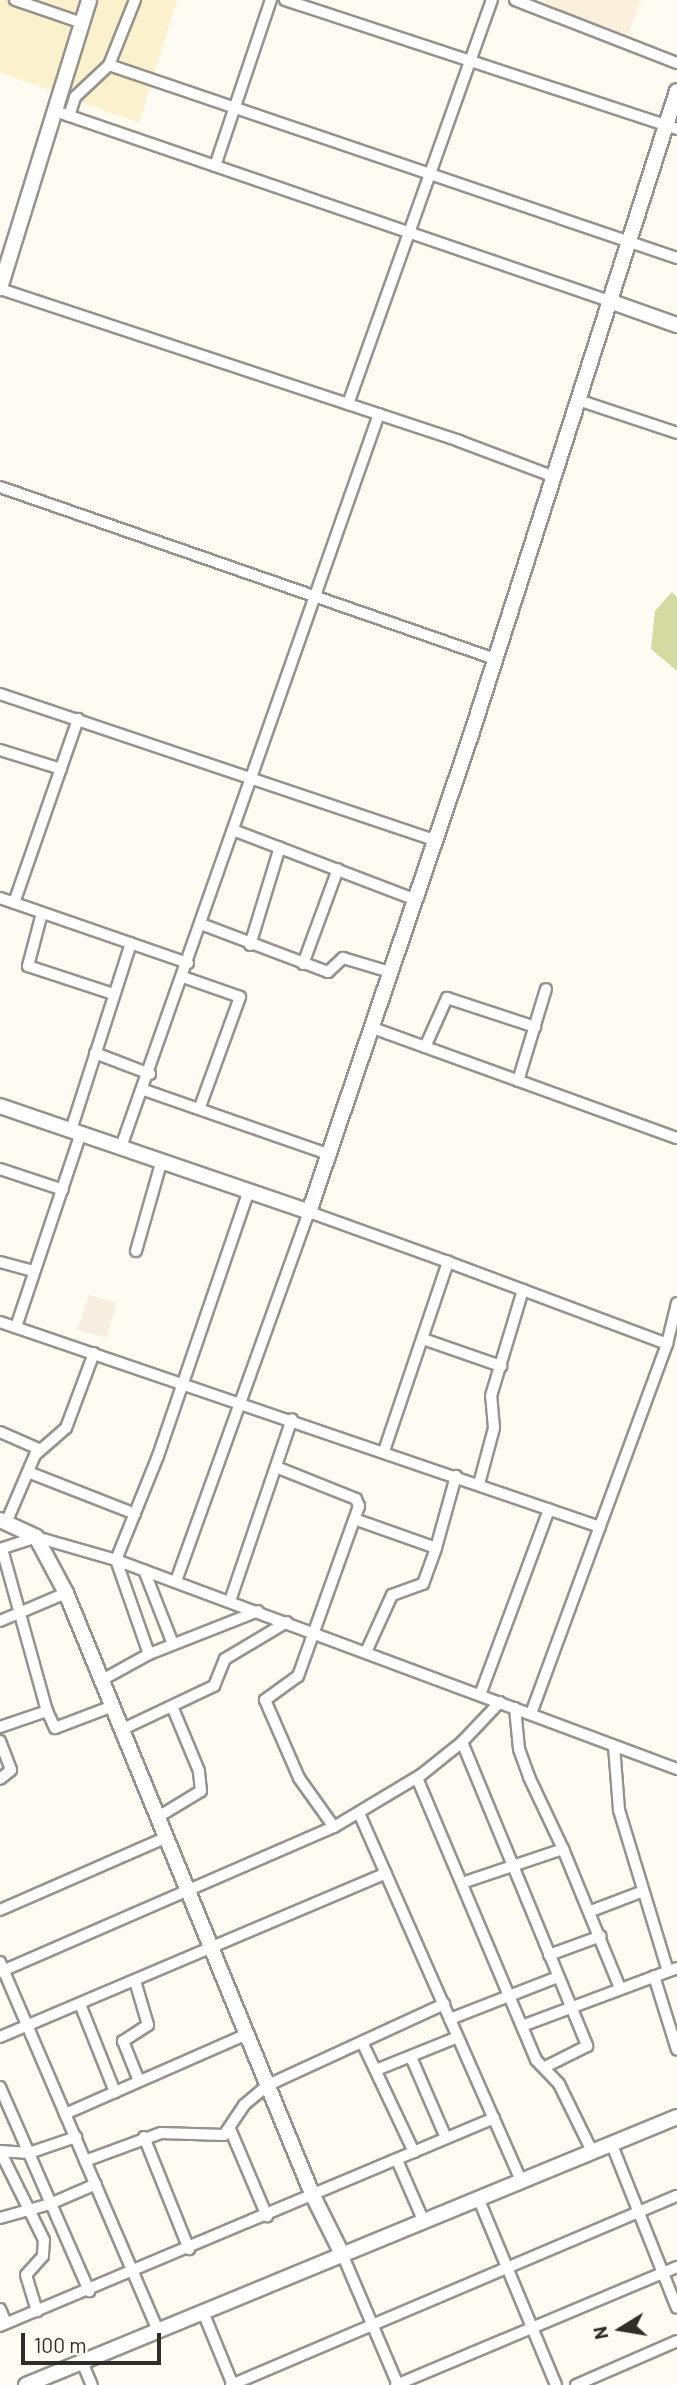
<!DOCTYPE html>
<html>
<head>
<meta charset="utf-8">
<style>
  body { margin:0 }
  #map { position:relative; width:677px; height:2385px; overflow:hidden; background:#fefbf3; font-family:Barlow,sans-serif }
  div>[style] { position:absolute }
  .built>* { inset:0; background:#f6efe1 }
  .education>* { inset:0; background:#fbf0db }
  .green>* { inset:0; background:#d3daa2 }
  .sand>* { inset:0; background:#fbf1cc }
  .roads { filter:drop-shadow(2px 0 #96938d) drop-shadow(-2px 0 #96938d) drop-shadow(0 2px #96938d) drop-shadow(0 -2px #96938d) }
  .minor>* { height:10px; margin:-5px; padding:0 5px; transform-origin:5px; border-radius:5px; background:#fff }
  .tertiary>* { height:14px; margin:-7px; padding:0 7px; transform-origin:7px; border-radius:7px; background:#fff }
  span { translate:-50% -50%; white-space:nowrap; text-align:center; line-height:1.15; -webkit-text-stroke:5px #fefbf3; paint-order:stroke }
  .north { position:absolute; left:586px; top:2294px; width:70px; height:70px; -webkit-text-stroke:5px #fefbf3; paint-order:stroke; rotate:259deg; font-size:19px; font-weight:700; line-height:28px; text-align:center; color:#2e2d2a }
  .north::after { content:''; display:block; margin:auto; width:24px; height:32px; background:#2e2d2a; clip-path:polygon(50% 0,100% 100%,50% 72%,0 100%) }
  .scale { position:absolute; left:21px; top:2333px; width:140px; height:32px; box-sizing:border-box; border:4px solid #2e2d2a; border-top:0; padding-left:9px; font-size:21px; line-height:24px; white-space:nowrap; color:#2e2d2a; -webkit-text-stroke:5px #fefbf3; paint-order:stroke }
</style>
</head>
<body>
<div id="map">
  <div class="built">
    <i style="clip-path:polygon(89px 1295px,117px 1303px,106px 1338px,77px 1330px)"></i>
  </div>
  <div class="education">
    <i style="clip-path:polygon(546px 0,641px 0,626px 39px,543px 5px)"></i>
  </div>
  <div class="green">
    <i style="clip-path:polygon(672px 592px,677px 597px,677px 671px,651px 649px,655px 611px)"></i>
  </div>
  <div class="sand">
    <i style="clip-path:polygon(0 0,177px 0,139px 123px,0 72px)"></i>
  </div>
  <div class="roads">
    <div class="minor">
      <i style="left:15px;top:0;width:71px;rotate:18.9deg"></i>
      <i style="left:285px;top:0;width:413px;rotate:18.2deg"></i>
      <i style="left:515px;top:0;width:174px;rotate:21.3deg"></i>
      <i style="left:109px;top:65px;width:600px;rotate:18.77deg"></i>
      <i style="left:55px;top:111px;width:589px;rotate:18.93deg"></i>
      <i style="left:69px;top:116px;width:20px;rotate:-72deg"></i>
      <i style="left:75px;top:97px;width:47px;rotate:-43.3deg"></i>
      <i style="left:109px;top:65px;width:70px;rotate:-68.2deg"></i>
      <i style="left:215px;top:166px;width:175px;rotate:-71.4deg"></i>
      <i style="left:0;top:289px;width:484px;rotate:18.3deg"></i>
      <i style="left:459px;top:441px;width:99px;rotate:20.6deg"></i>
      <i style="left:578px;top:400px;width:104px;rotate:18.4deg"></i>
      <i style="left:348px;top:404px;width:429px;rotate:-70.4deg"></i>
      <i style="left:0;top:487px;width:524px;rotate:19.16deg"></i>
      <i style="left:0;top:694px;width:458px;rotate:18.6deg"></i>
      <i style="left:0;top:750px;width:64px;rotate:17.3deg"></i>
      <i style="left:233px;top:830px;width:194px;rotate:20.9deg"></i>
      <i style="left:0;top:898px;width:199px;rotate:19.1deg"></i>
      <i style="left:14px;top:903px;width:195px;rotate:-70.8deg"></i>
      <i style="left:42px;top:913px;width:55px;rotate:104.8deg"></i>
      <i style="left:28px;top:966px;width:89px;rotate:18.2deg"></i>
      <i style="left:201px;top:924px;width:136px;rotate:20.7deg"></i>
      <i style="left:328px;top:972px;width:21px;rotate:-43deg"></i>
      <i style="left:343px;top:958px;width:49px;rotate:16.6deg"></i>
      <i style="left:250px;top:945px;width:102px;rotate:-73deg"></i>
      <i style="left:303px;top:964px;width:101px;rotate:-69.8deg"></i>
      <i style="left:183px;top:977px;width:60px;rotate:19.3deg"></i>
      <i style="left:240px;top:997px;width:117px;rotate:110deg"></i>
      <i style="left:370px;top:1027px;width:326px;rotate:19.9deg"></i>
      <i style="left:425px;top:1047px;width:54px;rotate:-65.8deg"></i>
      <i style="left:447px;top:998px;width:93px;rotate:18.2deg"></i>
      <i style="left:95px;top:1053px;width:59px;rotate:20.9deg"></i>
      <i style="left:518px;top:1081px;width:96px;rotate:-73.1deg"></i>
      <i style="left:144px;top:1090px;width:195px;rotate:19.2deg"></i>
      <i style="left:71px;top:1130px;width:196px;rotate:-72.2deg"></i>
      <i style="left:121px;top:1147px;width:777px;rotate:-70.61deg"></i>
      <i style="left:0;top:1169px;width:66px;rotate:18.4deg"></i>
      <i style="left:136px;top:1251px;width:95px;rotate:-74.1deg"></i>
      <i style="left:0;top:1262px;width:34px;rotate:15deg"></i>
      <i style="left:0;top:1322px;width:634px;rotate:18.86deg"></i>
      <i style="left:16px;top:1327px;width:205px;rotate:-71.5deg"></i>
      <i style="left:423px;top:1339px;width:83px;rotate:19.1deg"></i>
      <i style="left:667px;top:1344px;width:42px;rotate:-76.3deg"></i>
      <i style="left:0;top:1432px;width:43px;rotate:23.6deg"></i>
      <i style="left:384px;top:1451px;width:200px;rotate:-71.3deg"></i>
      <i style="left:276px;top:1467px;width:86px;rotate:21.8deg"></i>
      <i style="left:356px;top:1499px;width:8px;rotate:67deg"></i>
      <i style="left:359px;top:1506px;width:181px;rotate:109.7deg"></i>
      <i style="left:298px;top:1676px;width:41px;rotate:144deg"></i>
      <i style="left:265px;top:1700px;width:85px;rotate:66.4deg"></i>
      <i style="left:299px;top:1778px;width:60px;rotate:54.5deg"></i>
      <i style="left:28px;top:1472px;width:115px;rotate:21.4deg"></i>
      <i style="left:479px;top:1484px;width:58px;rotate:-75deg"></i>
      <i style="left:494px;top:1428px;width:32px;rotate:-95deg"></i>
      <i style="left:491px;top:1396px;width:111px;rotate:-73.2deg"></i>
      <i style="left:357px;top:1520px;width:84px;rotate:19.5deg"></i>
      <i style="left:436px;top:1548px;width:75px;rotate:-74.5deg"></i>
      <i style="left:6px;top:1523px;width:74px;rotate:-66.9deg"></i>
      <i style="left:35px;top:1455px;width:41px;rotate:-41.1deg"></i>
      <i style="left:66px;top:1428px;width:80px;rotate:-69.5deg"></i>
      <i style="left:0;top:1549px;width:38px;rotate:-18deg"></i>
      <i style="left:36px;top:1537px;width:83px;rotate:16deg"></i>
      <i style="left:116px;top:1560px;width:599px;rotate:20.43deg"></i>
      <i style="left:2px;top:1549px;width:168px;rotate:74.5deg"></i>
      <i style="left:144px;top:1570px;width:79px;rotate:68.6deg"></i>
      <i style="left:176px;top:1581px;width:392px;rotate:-70.2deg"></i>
      <i style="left:309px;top:1212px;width:148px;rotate:19.8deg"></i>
      <i style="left:448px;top:1262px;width:234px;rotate:20.5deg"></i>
      <i style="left:667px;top:1344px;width:394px;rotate:110.2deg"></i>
      <i style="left:230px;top:1601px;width:192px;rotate:-71.2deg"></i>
      <i style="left:0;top:1621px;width:72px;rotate:-23deg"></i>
      <i style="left:366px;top:1652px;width:63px;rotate:-65.5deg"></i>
      <i style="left:392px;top:1595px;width:33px;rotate:-20deg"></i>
      <i style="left:423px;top:1584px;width:38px;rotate:-70deg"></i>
      <i style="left:149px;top:1654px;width:100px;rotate:-109.3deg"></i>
      <i style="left:116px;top:1560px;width:112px;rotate:-68deg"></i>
      <i style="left:158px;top:1456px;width:281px;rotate:-71.1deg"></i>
      <i style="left:102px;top:1680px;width:54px;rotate:-29deg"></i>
      <i style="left:149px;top:1654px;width:117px;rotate:-21.5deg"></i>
      <i style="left:480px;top:1695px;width:198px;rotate:-69.6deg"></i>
      <i style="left:515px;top:1708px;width:41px;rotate:84.4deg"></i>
      <i style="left:519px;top:1749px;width:30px;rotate:70deg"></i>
      <i style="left:529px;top:1777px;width:80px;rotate:64.7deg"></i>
      <i style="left:0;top:1727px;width:50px;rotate:-18.8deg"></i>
      <i style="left:47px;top:1711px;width:19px;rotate:65deg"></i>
      <i style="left:55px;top:1728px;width:62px;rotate:-20.8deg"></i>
      <i style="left:123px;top:1729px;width:101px;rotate:-25.3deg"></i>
      <i style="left:214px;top:1686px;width:29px;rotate:-68deg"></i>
      <i style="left:225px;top:1659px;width:72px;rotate:-30.8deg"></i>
      <i style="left:0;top:1741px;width:31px;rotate:69deg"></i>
      <i style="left:11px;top:1770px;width:14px;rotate:141deg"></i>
      <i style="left:462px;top:1742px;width:329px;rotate:67.6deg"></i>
      <i style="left:587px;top:2046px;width:45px;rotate:153.4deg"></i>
      <i style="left:614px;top:1746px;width:64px;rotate:85.5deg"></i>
      <i style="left:619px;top:1810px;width:168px;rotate:73.1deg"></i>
      <i style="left:417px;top:1778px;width:306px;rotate:67.1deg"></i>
      <i style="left:536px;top:2060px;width:33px;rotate:46deg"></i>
      <i style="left:559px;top:2084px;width:77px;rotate:63.8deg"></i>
      <i style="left:359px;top:1813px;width:403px;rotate:66.2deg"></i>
      <i style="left:158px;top:1817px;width:50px;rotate:-31.2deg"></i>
      <i style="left:201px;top:1791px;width:20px;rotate:-96deg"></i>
      <i style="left:199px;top:1771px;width:70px;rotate:-112.6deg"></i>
      <i style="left:462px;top:1883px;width:107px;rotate:-18.6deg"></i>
      <i style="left:563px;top:1849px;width:150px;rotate:67.7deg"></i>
      <i style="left:0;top:1910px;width:182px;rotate:-23.6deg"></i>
      <i style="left:591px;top:1911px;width:53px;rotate:-20.8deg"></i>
      <i style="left:549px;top:1955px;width:55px;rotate:-20.1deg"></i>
      <i style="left:0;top:1962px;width:400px;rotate:66.8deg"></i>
      <i style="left:0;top:1972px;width:364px;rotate:-23.5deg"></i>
      <i style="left:334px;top:1827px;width:101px;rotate:-30.9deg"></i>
      <i style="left:421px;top:1775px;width:53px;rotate:-38.8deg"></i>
      <i style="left:462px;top:1742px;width:55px;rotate:-46.5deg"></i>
      <i style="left:654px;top:1976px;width:77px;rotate:72.7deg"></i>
      <i style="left:135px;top:1981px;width:46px;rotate:73.5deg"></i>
      <i style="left:148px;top:2025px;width:30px;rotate:147deg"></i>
      <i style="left:123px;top:2041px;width:43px;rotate:68.2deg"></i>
      <i style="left:80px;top:2004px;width:95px;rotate:68.3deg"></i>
      <i style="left:450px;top:2019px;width:116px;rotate:-21.3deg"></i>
      <i style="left:522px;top:2026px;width:165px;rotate:-20.5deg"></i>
      <i style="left:0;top:2037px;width:419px;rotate:-23deg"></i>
      <i style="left:362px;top:2042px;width:122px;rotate:64.7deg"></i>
      <i style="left:411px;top:2057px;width:88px;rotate:66.6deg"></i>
      <i style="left:376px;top:2070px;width:88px;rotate:-21.9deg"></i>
      <i style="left:0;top:2087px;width:223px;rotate:66.4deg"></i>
      <i style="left:65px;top:2114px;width:199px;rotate:-23.7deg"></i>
      <i style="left:230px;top:2129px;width:95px;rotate:67deg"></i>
      <i style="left:144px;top:2137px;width:121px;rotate:68.1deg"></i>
      <i style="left:612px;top:2145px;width:175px;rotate:68.3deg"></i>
      <i style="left:0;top:2151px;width:99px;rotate:63.7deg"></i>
      <i style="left:44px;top:2240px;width:16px;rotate:94deg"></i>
      <i style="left:43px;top:2256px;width:25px;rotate:132deg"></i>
      <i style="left:26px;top:2275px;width:38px;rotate:73deg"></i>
      <i style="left:0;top:2151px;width:29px;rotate:4deg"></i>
      <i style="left:29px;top:2153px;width:50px;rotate:-18.8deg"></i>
      <i style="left:397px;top:2160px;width:68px;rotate:66.5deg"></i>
      <i style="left:85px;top:2161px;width:81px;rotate:-20.2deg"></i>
      <i style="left:161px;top:2133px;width:63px;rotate:1.8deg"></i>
      <i style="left:224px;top:2135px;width:36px;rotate:-56deg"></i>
      <i style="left:244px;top:2105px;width:31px;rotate:-40deg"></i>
      <i style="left:268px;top:2085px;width:194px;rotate:-24.7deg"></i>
      <i style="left:479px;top:2200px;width:200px;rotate:67.4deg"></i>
      <i style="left:0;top:2218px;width:52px;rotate:-15.6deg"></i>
      <i style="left:50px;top:2204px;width:50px;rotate:-23.5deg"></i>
      <i style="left:343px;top:2256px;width:140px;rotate:66.9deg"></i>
      <i style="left:0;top:2309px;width:15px;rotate:67deg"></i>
      <i style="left:203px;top:2312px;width:79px;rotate:67.7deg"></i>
      <i style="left:0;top:2326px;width:536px;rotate:-22.83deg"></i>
      <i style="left:82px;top:2362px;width:25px;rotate:67deg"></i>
      <i style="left:231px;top:2385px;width:484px;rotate:-23deg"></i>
      <i style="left:396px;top:2385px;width:305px;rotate:-22.8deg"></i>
      <i style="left:576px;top:2385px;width:110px;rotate:-23.5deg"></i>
    </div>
    <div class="tertiary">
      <i style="left:0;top:288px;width:301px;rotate:-72.8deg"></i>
      <i style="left:612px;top:302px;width:69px;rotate:19.5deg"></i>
      <i style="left:0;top:1106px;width:327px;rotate:18.9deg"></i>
      <i style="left:309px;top:1212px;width:504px;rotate:-71.24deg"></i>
      <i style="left:471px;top:735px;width:676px;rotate:-72.26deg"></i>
      <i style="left:0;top:1520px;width:40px;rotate:25deg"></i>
      <i style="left:36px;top:1537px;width:64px;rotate:61.8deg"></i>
      <i style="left:66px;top:1593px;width:652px;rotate:67.73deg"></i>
      <i style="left:313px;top:2196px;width:67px;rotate:63.4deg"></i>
      <i style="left:26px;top:2385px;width:704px;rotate:-22.38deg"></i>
    </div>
  </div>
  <div class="north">N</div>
  <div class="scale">100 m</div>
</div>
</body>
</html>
